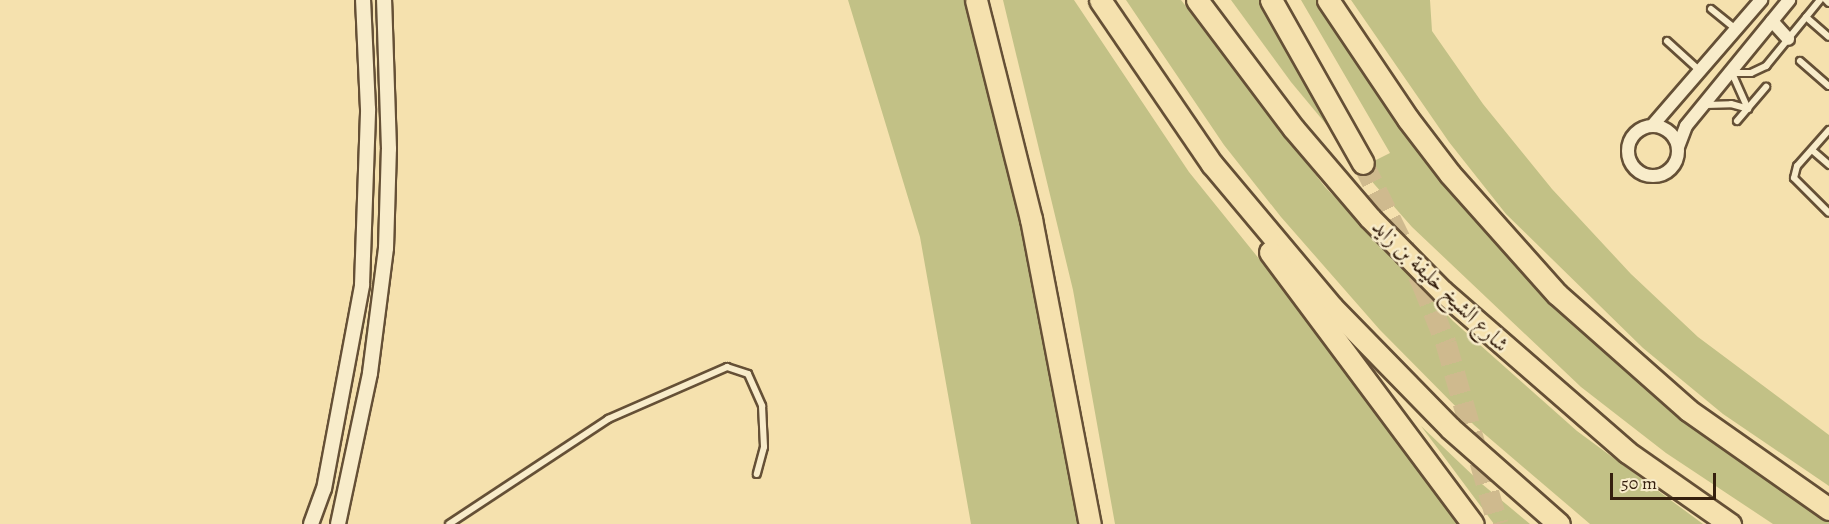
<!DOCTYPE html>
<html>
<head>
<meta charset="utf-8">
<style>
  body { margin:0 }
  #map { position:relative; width:1829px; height:524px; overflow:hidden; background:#f5e1ae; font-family:Alegreya,Amiri,serif }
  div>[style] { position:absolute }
  .green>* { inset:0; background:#c2c186 }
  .motorway-tunnel>* { height:21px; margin-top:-10.5px; transform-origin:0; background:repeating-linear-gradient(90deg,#cfba8e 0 21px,transparent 0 31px) }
  .roads { filter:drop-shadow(2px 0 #655036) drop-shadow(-2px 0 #655036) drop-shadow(0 2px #655036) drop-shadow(0 -2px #655036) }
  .service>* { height:6px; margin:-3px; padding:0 3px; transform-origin:3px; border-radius:3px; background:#f8ecca }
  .minor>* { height:12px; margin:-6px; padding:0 6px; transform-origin:6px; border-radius:6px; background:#f8ecca }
  .minor>.ring { margin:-6px; padding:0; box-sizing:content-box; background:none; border:12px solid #f8ecca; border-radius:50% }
  .tertiary>* { height:14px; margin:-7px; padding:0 7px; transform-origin:7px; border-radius:7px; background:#f8ecca }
  .motorway>* { height:21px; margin:-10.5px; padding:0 10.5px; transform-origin:10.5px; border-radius:10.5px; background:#f5e1ae }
  span { translate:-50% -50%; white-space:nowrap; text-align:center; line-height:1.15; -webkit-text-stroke:5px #f8ecca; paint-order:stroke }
  .street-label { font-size:22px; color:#351f0e }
  .scale { position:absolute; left:1610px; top:473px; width:106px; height:27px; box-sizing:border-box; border:3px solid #351f0e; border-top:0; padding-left:8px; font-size:18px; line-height:21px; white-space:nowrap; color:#351f0e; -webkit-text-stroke:4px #f8ecca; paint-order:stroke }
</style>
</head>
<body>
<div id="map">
  <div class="green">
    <i style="clip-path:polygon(848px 0,967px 0,1020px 212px,1081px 524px,971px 524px,920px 237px)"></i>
    <i style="clip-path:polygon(1003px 0,1074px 0,1189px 172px,1356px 379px,1465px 524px,1115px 524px,1073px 290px)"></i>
    <i style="clip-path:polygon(1126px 0,1181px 0,1325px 187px,1453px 321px,1577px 431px,1703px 524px,1590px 524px,1474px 425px,1380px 330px,1281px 217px,1224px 145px)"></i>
    <i style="clip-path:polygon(1231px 0,1265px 0,1355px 159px,1291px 82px)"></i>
    <i style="clip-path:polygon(1301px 0,1318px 0,1404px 132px,1472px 216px,1555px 305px,1716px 443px,1829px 519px,1829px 524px,1773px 524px,1666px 453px,1581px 387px,1412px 227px,1360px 168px,1390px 153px)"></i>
    <i style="clip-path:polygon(1351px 0,1430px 0,1432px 31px,1483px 104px,1552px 189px,1631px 274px,1698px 337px,1829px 435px,1829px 486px,1723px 414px,1643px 348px,1506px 214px,1449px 142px)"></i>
    <i style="clip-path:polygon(1421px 426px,1482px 484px,1530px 524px,1494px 524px)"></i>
  </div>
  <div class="motorway-tunnel">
    <i style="left:1363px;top:163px;width:134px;rotate:63.8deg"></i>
    <i style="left:1422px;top:283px;width:65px;rotate:68.2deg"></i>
    <i style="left:1446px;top:343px;width:188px;rotate:74deg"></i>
  </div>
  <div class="roads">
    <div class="service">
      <i style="left:1826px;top:0;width:4px;rotate:45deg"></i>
      <i style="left:1711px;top:9px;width:32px;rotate:39deg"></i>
      <i style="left:1806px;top:17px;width:30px;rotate:41deg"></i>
      <i style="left:1667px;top:41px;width:45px;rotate:42.3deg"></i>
      <i style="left:1800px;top:61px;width:38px;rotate:41deg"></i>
      <i style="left:1732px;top:73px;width:19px"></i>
      <i style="left:1751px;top:73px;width:17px;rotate:-25deg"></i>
      <i style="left:1766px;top:66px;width:85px;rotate:-50.7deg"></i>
      <i style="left:1732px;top:73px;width:39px;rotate:66deg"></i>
      <i style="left:1706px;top:105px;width:25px;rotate:-2deg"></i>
      <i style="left:1731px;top:104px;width:18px;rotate:16deg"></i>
      <i style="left:1737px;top:121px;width:45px;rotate:-49.5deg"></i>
      <i style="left:1829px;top:130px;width:48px;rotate:131.6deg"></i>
      <i style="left:1797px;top:166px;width:12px;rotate:104deg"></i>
      <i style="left:1794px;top:178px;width:49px;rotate:45deg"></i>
      <i style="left:1812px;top:150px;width:23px;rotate:41deg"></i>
      <i style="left:449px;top:524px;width:191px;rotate:-33.4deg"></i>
      <i style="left:608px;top:419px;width:130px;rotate:-23.6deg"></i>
      <i style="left:727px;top:367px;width:22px;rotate:18deg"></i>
      <i style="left:748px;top:374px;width:35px;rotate:66deg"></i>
      <i style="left:762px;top:406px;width:41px;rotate:87.2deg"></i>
      <i style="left:764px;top:447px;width:28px;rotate:105deg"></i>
    </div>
    <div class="minor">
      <i style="left:1772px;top:21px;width:24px;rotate:48deg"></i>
      <i style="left:1652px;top:126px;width:167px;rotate:-49.1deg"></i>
      <i class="ring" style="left:1628px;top:126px;width:38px;height:38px"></i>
      <i style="left:1678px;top:147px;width:22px;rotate:-69deg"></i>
      <i style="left:1686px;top:126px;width:163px;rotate:-50.7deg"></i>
    </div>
    <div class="tertiary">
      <i style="left:311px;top:524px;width:37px;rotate:-70deg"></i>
      <i style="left:324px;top:489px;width:208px;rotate:-79.4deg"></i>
      <i style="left:362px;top:285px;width:176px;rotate:-88deg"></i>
      <i style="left:368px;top:109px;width:109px;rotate:-92.6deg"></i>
      <i style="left:338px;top:524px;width:154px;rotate:-78deg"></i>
      <i style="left:370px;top:373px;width:126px;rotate:-82.7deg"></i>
      <i style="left:386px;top:248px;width:99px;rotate:-88.3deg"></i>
      <i style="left:389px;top:149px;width:149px;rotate:-91.9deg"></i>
    </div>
    <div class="motorway">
      <i style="left:976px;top:0;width:226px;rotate:75.9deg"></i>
      <i style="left:1031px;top:219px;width:311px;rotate:79.1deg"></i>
      <i style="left:1100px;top:0;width:199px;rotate:55.7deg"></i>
      <i style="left:1212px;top:164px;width:187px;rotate:50deg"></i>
      <i style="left:1332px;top:307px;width:169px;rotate:45.7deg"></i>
      <i style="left:1450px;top:428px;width:145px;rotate:41.4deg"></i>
      <i style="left:1197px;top:0;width:161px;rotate:53.1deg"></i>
      <i style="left:1294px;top:129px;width:117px;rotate:49.5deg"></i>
      <i style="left:1370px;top:218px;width:103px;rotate:45.4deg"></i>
      <i style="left:1442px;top:291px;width:245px;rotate:41deg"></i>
      <i style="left:1627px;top:452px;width:126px;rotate:35deg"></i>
      <i style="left:1271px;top:0;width:187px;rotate:60.6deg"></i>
      <i style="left:1328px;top:0;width:143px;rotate:56.1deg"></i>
      <i style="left:1408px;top:119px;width:69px;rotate:52.6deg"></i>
      <i style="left:1450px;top:174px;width:161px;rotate:48.3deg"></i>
      <i style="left:1557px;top:294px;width:175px;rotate:41.5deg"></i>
      <i style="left:1688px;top:410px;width:172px;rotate:35.1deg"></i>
      <i style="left:1270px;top:252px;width:339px;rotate:53.3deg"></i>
    </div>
  </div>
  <div class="street-label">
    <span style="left:1440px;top:286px;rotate:44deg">شارع الشيخ خليفة بن زايد</span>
  </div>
  <div class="scale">50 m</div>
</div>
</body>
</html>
